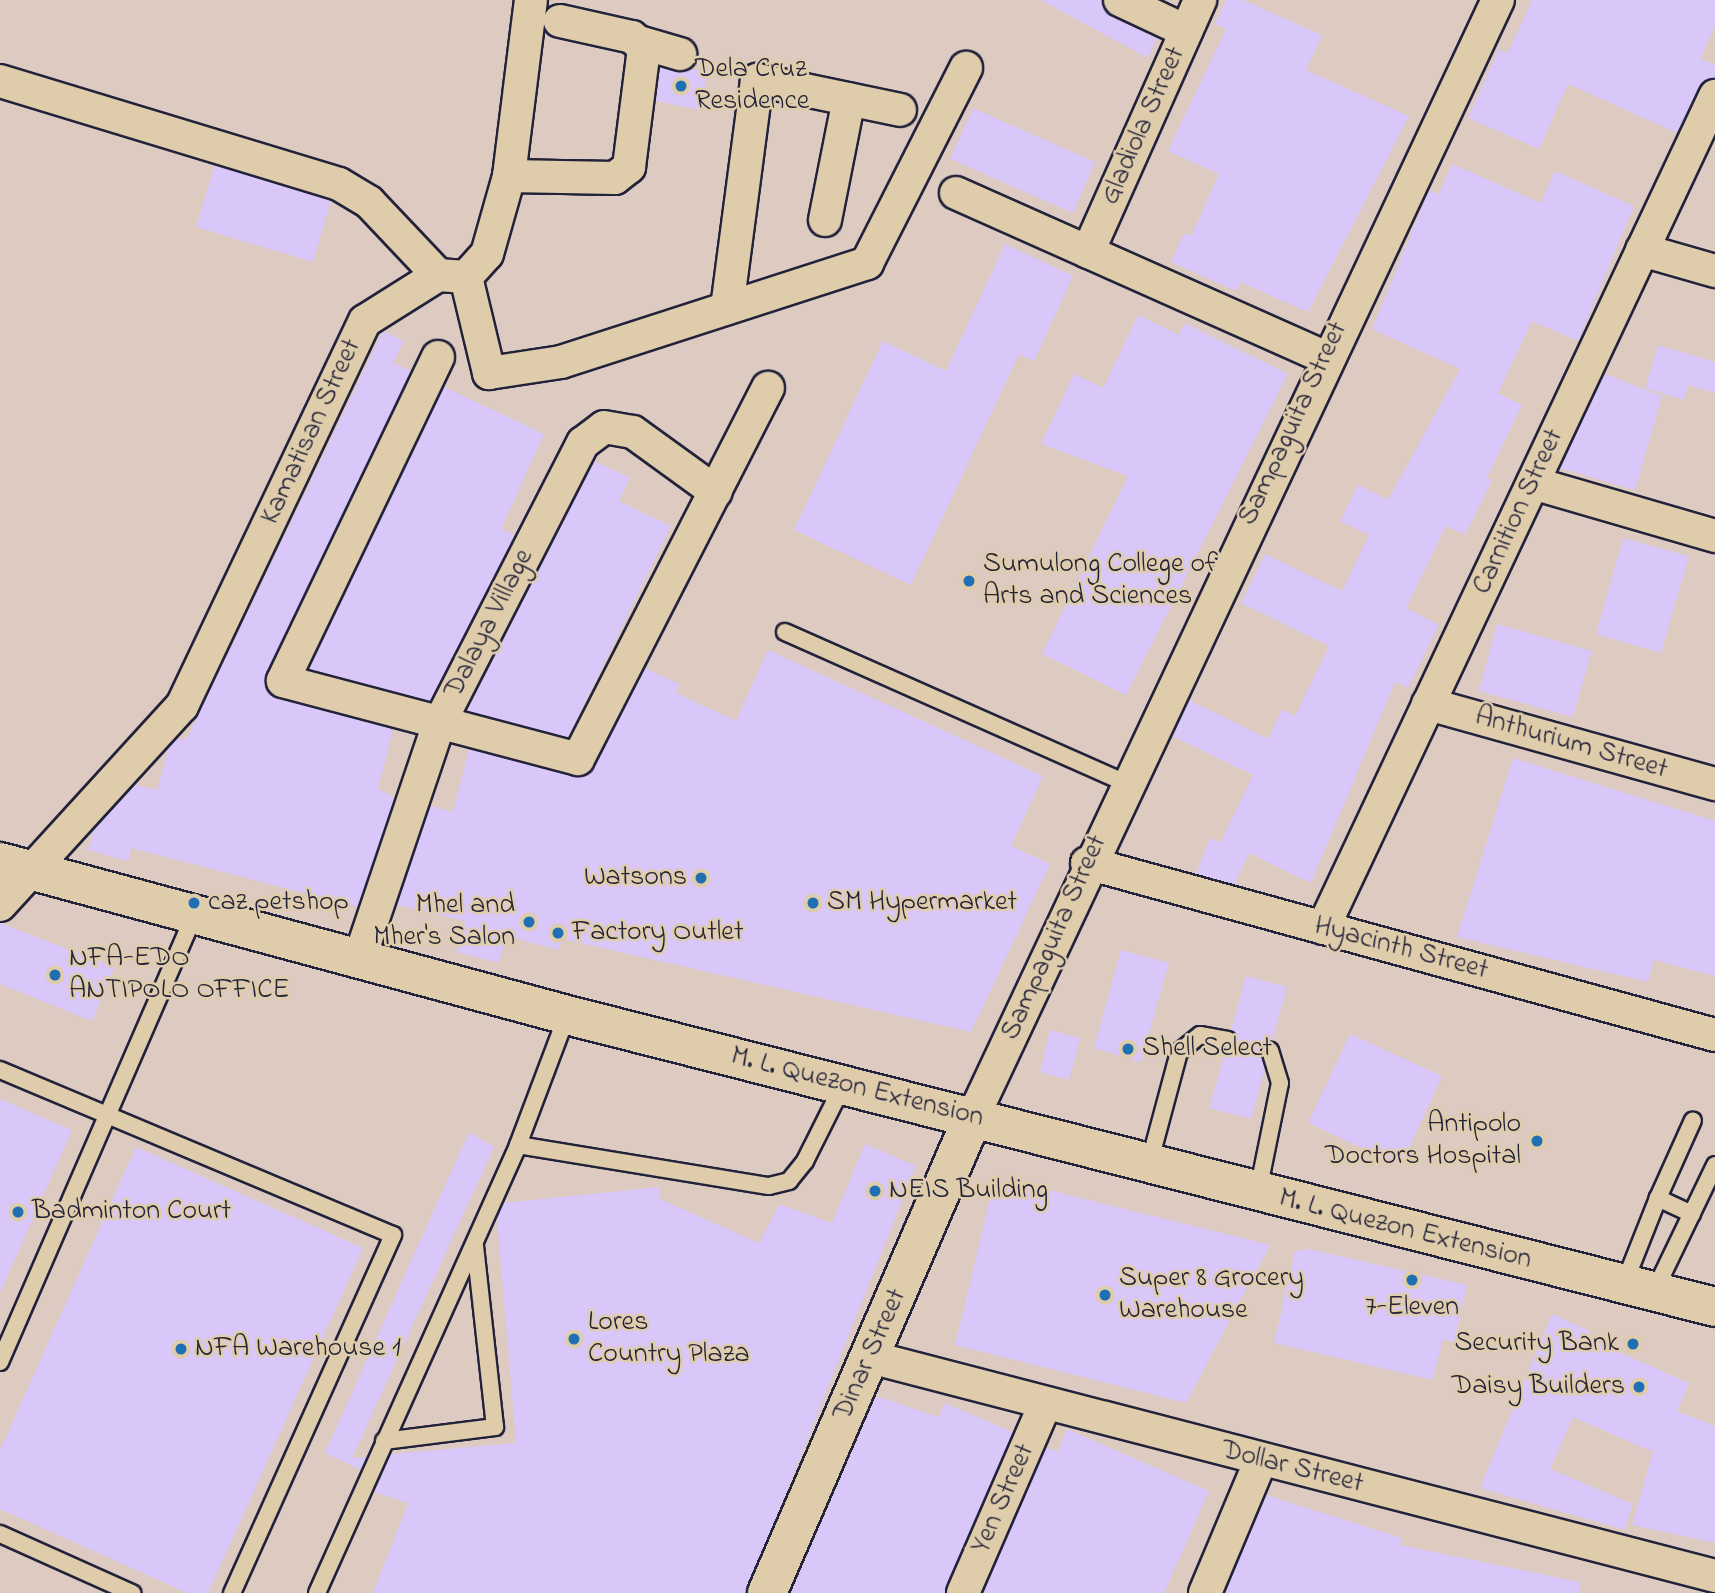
<!DOCTYPE html>
<html>
<head>
<meta charset="utf-8">
<style>
  body { margin:0 }
  #map { position:relative; width:1715px; height:1593px; overflow:hidden; background:#ddcac1; font-family:"Indie Flower",sans-serif }
  div>[style] { position:absolute }
  .building>* { inset:0; background:#d8c7f8 }
  .roads { filter:drop-shadow(2px 0 #22223b) drop-shadow(-2px 0 #22223b) drop-shadow(0 2px #22223b) drop-shadow(0 -2px #22223b) }
  .lane>* { height:16px; margin:-8px; padding:0 8px; transform-origin:8px; border-radius:8px; background:#dfccaa }
  .street>* { height:32px; margin:-16px; padding:0 16px; transform-origin:16px; border-radius:16px; background:#dfccaa }
  .secondary>* { height:38px; margin:-19px; padding:0 19px; transform-origin:19px; border-radius:19px; background:#dfccaa }
  .dots>* { width:19px; height:19px; translate:-50% -50%; box-sizing:border-box; border:4px solid #dfccaa; border-radius:50% }
  span { translate:-50% -50%; white-space:nowrap; text-align:center; line-height:1.15; -webkit-text-stroke:5px #dfccaa; paint-order:stroke }
  .poi-label { font-size:28px; color:#22223b }
  .left { translate:0 -50%; text-align:left }
  .right { translate:-100% -50%; text-align:right }
  .street-label { font-size:28px; color:#22223b }
</style>
</head>
<body>
<div id="map">
  <div class="building">
    <i style="clip-path:polygon(1041px 0,1102px 0,1112px 16px,1157px 38px,1148px 58px)"></i>
    <i style="clip-path:polygon(1226px 0,1243px 0,1322px 35px,1306px 70px,1409px 116px,1308px 312px,1240px 282px,1236px 291px,1171px 262px,1184px 233px,1191px 236px,1219px 174px,1168px 151px,1226px 29px,1215px 24px)"></i>
    <i style="clip-path:polygon(1532px 0,1715px 0,1715px 26px,1700px 59px,1715px 65px,1715px 78px,1699px 88px,1677px 133px,1568px 84px,1539px 149px,1468px 118px,1499px 49px,1508px 53px)"></i>
    <i style="clip-path:polygon(661px 67px,708px 71px,700px 110px,656px 101px)"></i>
    <i style="clip-path:polygon(973px 108px,1095px 162px,1073px 213px,950px 159px)"></i>
    <i style="clip-path:polygon(1452px 164px,1541px 203px,1555px 171px,1634px 206px,1578px 341px,1532px 321px,1498px 393px,1522px 405px,1487px 477px,1492px 480px,1465px 535px,1446px 526px,1406px 608px,1439px 625px,1408px 688px,1395px 682px,1311px 883px,1249px 853px,1234px 884px,1196px 874px,1210px 838px,1220px 843px,1253px 775px,1172px 736px,1189px 700px,1268px 739px,1282px 709px,1295px 716px,1329px 646px,1241px 603px,1265px 554px,1342px 591px,1369px 535px,1340px 521px,1358px 485px,1388px 500px,1460px 369px,1372px 329px,1429px 190px,1439px 194px)"></i>
    <i style="clip-path:polygon(215px 165px,331px 201px,313px 262px,196px 227px)"></i>
    <i style="clip-path:polygon(1005px 244px,1073px 276px,1034px 361px,1019px 354px,911px 585px,794px 530px,883px 341px,946px 371px)"></i>
    <i style="clip-path:polygon(1138px 315px,1179px 335px,1185px 323px,1288px 374px,1126px 695px,1042px 654px,1128px 476px,1041px 444px,1074px 374px,1103px 388px)"></i>
    <i style="clip-path:polygon(383px 331px,404px 341px,393px 363px,411px 371px,265px 683px,278px 699px,393px 729px,378px 789px,395px 798px,358px 907px,131px 848px,128px 861px,88px 850px,93px 831px,135px 785px,157px 790px,168px 749px,178px 738px,186px 740px)"></i>
    <i style="clip-path:polygon(1658px 345px,1715px 362px,1715px 393px,1688px 385px,1684px 400px,1645px 388px)"></i>
    <i style="clip-path:polygon(1605px 374px,1662px 396px,1635px 490px,1560px 468px)"></i>
    <i style="clip-path:polygon(444px 387px,544px 434px,501px 529px,515px 535px,430px 701px,309px 669px)"></i>
    <i style="clip-path:polygon(594px 461px,630px 478px,619px 501px,671px 526px,568px 737px,467px 711px)"></i>
    <i style="clip-path:polygon(1623px 538px,1689px 556px,1661px 653px,1596px 634px)"></i>
    <i style="clip-path:polygon(1497px 624px,1592px 651px,1573px 717px,1479px 691px)"></i>
    <i style="clip-path:polygon(768px 650px,1043px 776px,1011px 846px,1050px 864px,971px 1032px,563px 939px,558px 950px,506px 936px,499px 963px,457px 952px,465px 921px,397px 905px,430px 806px,453px 812px,469px 749px,582px 777px,594px 767px,645px 668px,680px 684px,676px 693px,736px 721px)"></i>
    <i style="clip-path:polygon(1513px 758px,1715px 821px,1715px 976px,1654px 960px,1648px 982px,1457px 937px)"></i>
    <i style="clip-path:polygon(0 923px,114px 967px,92px 1021px,0 984px)"></i>
    <i style="clip-path:polygon(1121px 950px,1169px 963px,1141px 1062px,1094px 1048px)"></i>
    <i style="clip-path:polygon(1246px 976px,1287px 987px,1272px 1040px,1260px 1047px,1265px 1068px,1251px 1119px,1209px 1108px,1226px 1050px,1238px 1042px,1231px 1030px)"></i>
    <i style="clip-path:polygon(1050px 1030px,1080px 1038px,1069px 1080px,1040px 1072px)"></i>
    <i style="clip-path:polygon(1350px 1034px,1442px 1076px,1401px 1166px,1308px 1123px)"></i>
    <i style="clip-path:polygon(0 1099px,72px 1130px,0 1293px)"></i>
    <i style="clip-path:polygon(469px 1132px,494px 1147px,352px 1458px,367px 1457px,361px 1470px,325px 1453px)"></i>
    <i style="clip-path:polygon(865px 1144px,916px 1166px,746px 1593px,373px 1593px,408px 1503px,374px 1492px,391px 1454px,516px 1443px,497px 1218px,503px 1203px,659px 1187px,660px 1199px,759px 1243px,779px 1204px,832px 1223px)"></i>
    <i style="clip-path:polygon(136px 1147px,363px 1248px,208px 1593px,187px 1593px,0 1509px,0 1450px)"></i>
    <i style="clip-path:polygon(1012px 1181px,1270px 1245px,1186px 1403px,955px 1345px,992px 1191px)"></i>
    <i style="clip-path:polygon(1309px 1249px,1467px 1285px,1454px 1342px,1443px 1339px,1433px 1380px,1274px 1343px,1295px 1251px)"></i>
    <i style="clip-path:polygon(1552px 1314px,1590px 1331px,1587px 1338px,1689px 1383px,1677px 1411px,1715px 1426px,1715px 1543px,1632px 1525px,1653px 1452px,1573px 1417px,1550px 1469px,1633px 1504px,1625px 1530px,1480px 1488px)"></i>
    <i style="clip-path:polygon(876px 1396px,938px 1417px,944px 1403px,1013px 1432px,945px 1593px,791px 1593px)"></i>
    <i style="clip-path:polygon(1067px 1429px,1209px 1491px,1164px 1593px,983px 1593px,1046px 1447px,1058px 1452px)"></i>
    <i style="clip-path:polygon(1266px 1495px,1402px 1538px,1400px 1545px,1580px 1582px,1579px 1593px,1225px 1593px)"></i>
  </div>
  <div class="roads">
    <div class="lane">
      <i style="left:785px;top:632px;width:373px;rotate:23.9deg"></i>
      <i style="left:0;top:1070px;width:426px;rotate:22.8deg"></i>
      <i style="left:393px;top:1235px;width:393px;rotate:114.2deg"></i>
      <i style="left:518px;top:1145px;width:254px;rotate:9.3deg"></i>
      <i style="left:769px;top:1186px;width:21px;rotate:-14deg"></i>
      <i style="left:789px;top:1181px;width:26px;rotate:-51deg"></i>
      <i style="left:805px;top:1161px;width:85px;rotate:-63.4deg"></i>
      <i style="left:1149px;top:1164px;width:116px;rotate:-75deg"></i>
      <i style="left:1179px;top:1052px;width:27px;rotate:-39deg"></i>
      <i style="left:1200px;top:1035px;width:28px;rotate:10deg"></i>
      <i style="left:1258px;top:1191px;width:110px;rotate:-78.5deg"></i>
      <i style="left:1280px;top:1083px;width:34px;rotate:-107deg"></i>
      <i style="left:1692px;top:1214px;width:38px;rotate:-155deg"></i>
      <i style="left:1658px;top:1198px;width:85px;rotate:-65.8deg"></i>
      <i style="left:1624px;top:1284px;width:92px;rotate:-68.4deg"></i>
      <i style="left:1654px;top:1292px;width:141px;rotate:-64.3deg"></i>
      <i style="left:0;top:1362px;width:486px;rotate:-66.5deg"></i>
      <i style="left:384px;top:1441px;width:112px;rotate:-7.2deg"></i>
      <i style="left:495px;top:1427px;width:183px;rotate:-96.3deg"></i>
      <i style="left:0;top:1534px;width:145px;rotate:24.1deg"></i>
      <i style="left:317px;top:1593px;width:491px;rotate:-65.8deg"></i>
      <i style="left:518px;top:1145px;width:139px;rotate:-69.3deg"></i>
    </div>
    <div class="street">
      <i style="left:1120px;top:0;width:73px;rotate:25.2deg"></i>
      <i style="left:639px;top:42px;width:43px;rotate:16.3deg"></i>
      <i style="left:0;top:81px;width:354px;rotate:16.9deg"></i>
      <i style="left:339px;top:184px;width:35px;rotate:31deg"></i>
      <i style="left:369px;top:202px;width:100px;rotate:46.6deg"></i>
      <i style="left:509px;top:176px;width:106px;rotate:1.1deg"></i>
      <i style="left:615px;top:178px;width:18px;rotate:-38deg"></i>
      <i style="left:629px;top:167px;width:120px;rotate:-82.8deg"></i>
      <i style="left:644px;top:48px;width:16px;rotate:-137deg"></i>
      <i style="left:632px;top:37px;width:74px;rotate:-167.5deg"></i>
      <i style="left:956px;top:193px;width:404px;rotate:24deg"></i>
      <i style="left:825px;top:220px;width:123px;rotate:-78.8deg"></i>
      <i style="left:1642px;top:250px;width:76px;rotate:16deg"></i>
      <i style="left:1088px;top:252px;width:276px;rotate:-66deg"></i>
      <i style="left:466px;top:277px;width:99px;rotate:76.5deg"></i>
      <i style="left:489px;top:373px;width:73px;rotate:-8.7deg"></i>
      <i style="left:561px;top:362px;width:322px;rotate:-17.9deg"></i>
      <i style="left:867px;top:263px;width:219px;rotate:-63.1deg"></i>
      <i style="left:727px;top:308px;width:230px;rotate:-82.5deg"></i>
      <i style="left:757px;top:80px;width:146px;rotate:11.8deg"></i>
      <i style="left:438px;top:357px;width:359px;rotate:115.6deg"></i>
      <i style="left:283px;top:681px;width:305px;rotate:14.8deg"></i>
      <i style="left:578px;top:759px;width:417px;rotate:-62.9deg"></i>
      <i style="left:1533px;top:483px;width:190px;rotate:16.2deg"></i>
      <i style="left:1428px;top:704px;width:298px;rotate:15.6deg"></i>
      <i style="left:1087px;top:863px;width:651px;rotate:15.32deg"></i>
      <i style="left:0;top:905px;width:270px;rotate:-47.6deg"></i>
      <i style="left:182px;top:706px;width:426px;rotate:-64.6deg"></i>
      <i style="left:365px;top:321px;width:86px;rotate:-32.2deg"></i>
      <i style="left:438px;top:275px;width:28px;rotate:4deg"></i>
      <i style="left:466px;top:277px;width:31px;rotate:-48deg"></i>
      <i style="left:487px;top:254px;width:81px;rotate:-74.2deg"></i>
      <i style="left:509px;top:176px;width:177px;rotate:-82.9deg"></i>
      <i style="left:1323px;top:928px;width:920px;rotate:-64.77deg"></i>
      <i style="left:359px;top:960px;width:249px;rotate:-71.3deg"></i>
      <i style="left:439px;top:724px;width:316px;rotate:-62.9deg"></i>
      <i style="left:583px;top:443px;width:26px;rotate:-37deg"></i>
      <i style="left:604px;top:427px;width:29px;rotate:10deg"></i>
      <i style="left:633px;top:432px;width:102px;rotate:35.9deg"></i>
      <i style="left:973px;top:1117px;width:1234px;rotate:-64.83deg"></i>
      <i style="left:870px;top:1357px;width:873px;rotate:14.53deg"></i>
      <i style="left:963px;top:1593px;width:206px;rotate:-66.5deg"></i>
      <i style="left:1205px;top:1593px;width:144px;rotate:-67.2deg"></i>
    </div>
    <div class="secondary">
      <i style="left:0;top:862px;width:587px;rotate:15.1deg"></i>
      <i style="left:567px;top:1015px;width:1185px;rotate:14.27deg"></i>
      <i style="left:767px;top:1593px;width:519px;rotate:-66.6deg"></i>
    </div>
  </div>
  <div class="dots">
    <i style="left:681px;top:86px;background:#1f6fb2"></i>
    <i style="left:969px;top:581px;background:#1f6fb2"></i>
    <i style="left:701px;top:878px;background:#1f6fb2"></i>
    <i style="left:194px;top:903px;background:#1f6fb2"></i>
    <i style="left:813px;top:903px;background:#1f6fb2"></i>
    <i style="left:529px;top:922px;background:#1f6fb2"></i>
    <i style="left:558px;top:933px;background:#1f6fb2"></i>
    <i style="left:55px;top:975px;background:#1f6fb2"></i>
    <i style="left:1128px;top:1049px;background:#1f6fb2"></i>
    <i style="left:1537px;top:1141px;background:#1f6fb2"></i>
    <i style="left:875px;top:1191px;background:#1f6fb2"></i>
    <i style="left:18px;top:1212px;background:#1f6fb2"></i>
    <i style="left:1412px;top:1280px;background:#1f6fb2"></i>
    <i style="left:1105px;top:1295px;background:#1f6fb2"></i>
    <i style="left:574px;top:1339px;background:#1f6fb2"></i>
    <i style="left:1633px;top:1344px;background:#1f6fb2"></i>
    <i style="left:181px;top:1349px;background:#1f6fb2"></i>
    <i style="left:1639px;top:1387px;background:#1f6fb2"></i>
  </div>
  <div class="poi-label">
    <span class="left" style="left:695px;top:86px">Dela Cruz<br>Residence</span>
    <span class="left" style="left:983px;top:581px">Sumulong College of<br>Arts and Sciences</span>
    <span class="right" style="left:687px;top:878px">Watsons</span>
    <span class="left" style="left:208px;top:903px">caz petshop</span>
    <span class="left" style="left:827px;top:903px">SM Hypermarket</span>
    <span class="right" style="left:515px;top:922px">Mhel and<br>Mher's Salon</span>
    <span class="left" style="left:572px;top:933px">Factory Outlet</span>
    <span class="left" style="left:69px;top:975px">NFA-EDO<br>ANTIPOLO OFFICE</span>
    <span class="left" style="left:1142px;top:1049px">Shell Select</span>
    <span class="right" style="left:1521px;top:1141px">Antipolo<br>Doctors Hospital</span>
    <span class="left" style="left:889px;top:1191px">NEIS Building</span>
    <span class="left" style="left:32px;top:1212px">Badminton Court</span>
    <span class="left" style="left:1119px;top:1295px">Super 8 Grocery<br>Warehouse</span>
    <span style="left:1412px;top:1308px">7-Eleven</span>
    <span class="left" style="left:588px;top:1339px">Lores<br>Country Plaza</span>
    <span class="right" style="left:1619px;top:1344px">Security Bank</span>
    <span class="left" style="left:195px;top:1349px">NFA Warehouse 1</span>
    <span class="right" style="left:1625px;top:1387px">Daisy Builders</span>
  </div>
  <div class="street-label">
    <span style="left:1144px;top:126px;rotate:-66deg">Gladiola Street</span>
    <span style="left:1294px;top:424px;rotate:-65deg">Sampaguita Street</span>
    <span style="left:312px;top:432px;rotate:-65deg">Kamatisan Street</span>
    <span style="left:1519px;top:512px;rotate:-65deg">Carnition Street</span>
    <span style="left:490px;top:624px;rotate:-63deg">Dalaya Village</span>
    <span style="left:1571px;top:744px;rotate:16deg">Anthurium Street</span>
    <span style="left:1055px;top:938px;rotate:-66deg">Sampaguita Street</span>
    <span style="left:1401px;top:949px;rotate:15deg">Hyacinth Street</span>
    <span style="left:857px;top:1088px;rotate:14deg">M. L. Quezon Extension</span>
    <span style="left:1405px;top:1230px;rotate:14deg">M. L. Quezon Extension</span>
    <span style="left:871px;top:1355px;rotate:-66deg">Dinar Street</span>
    <span style="left:1292px;top:1468px;rotate:14deg">Dollar Street</span>
    <span style="left:1004px;top:1499px;rotate:-66deg">Yen Street</span>
  </div>
</div>
</body>
</html>
